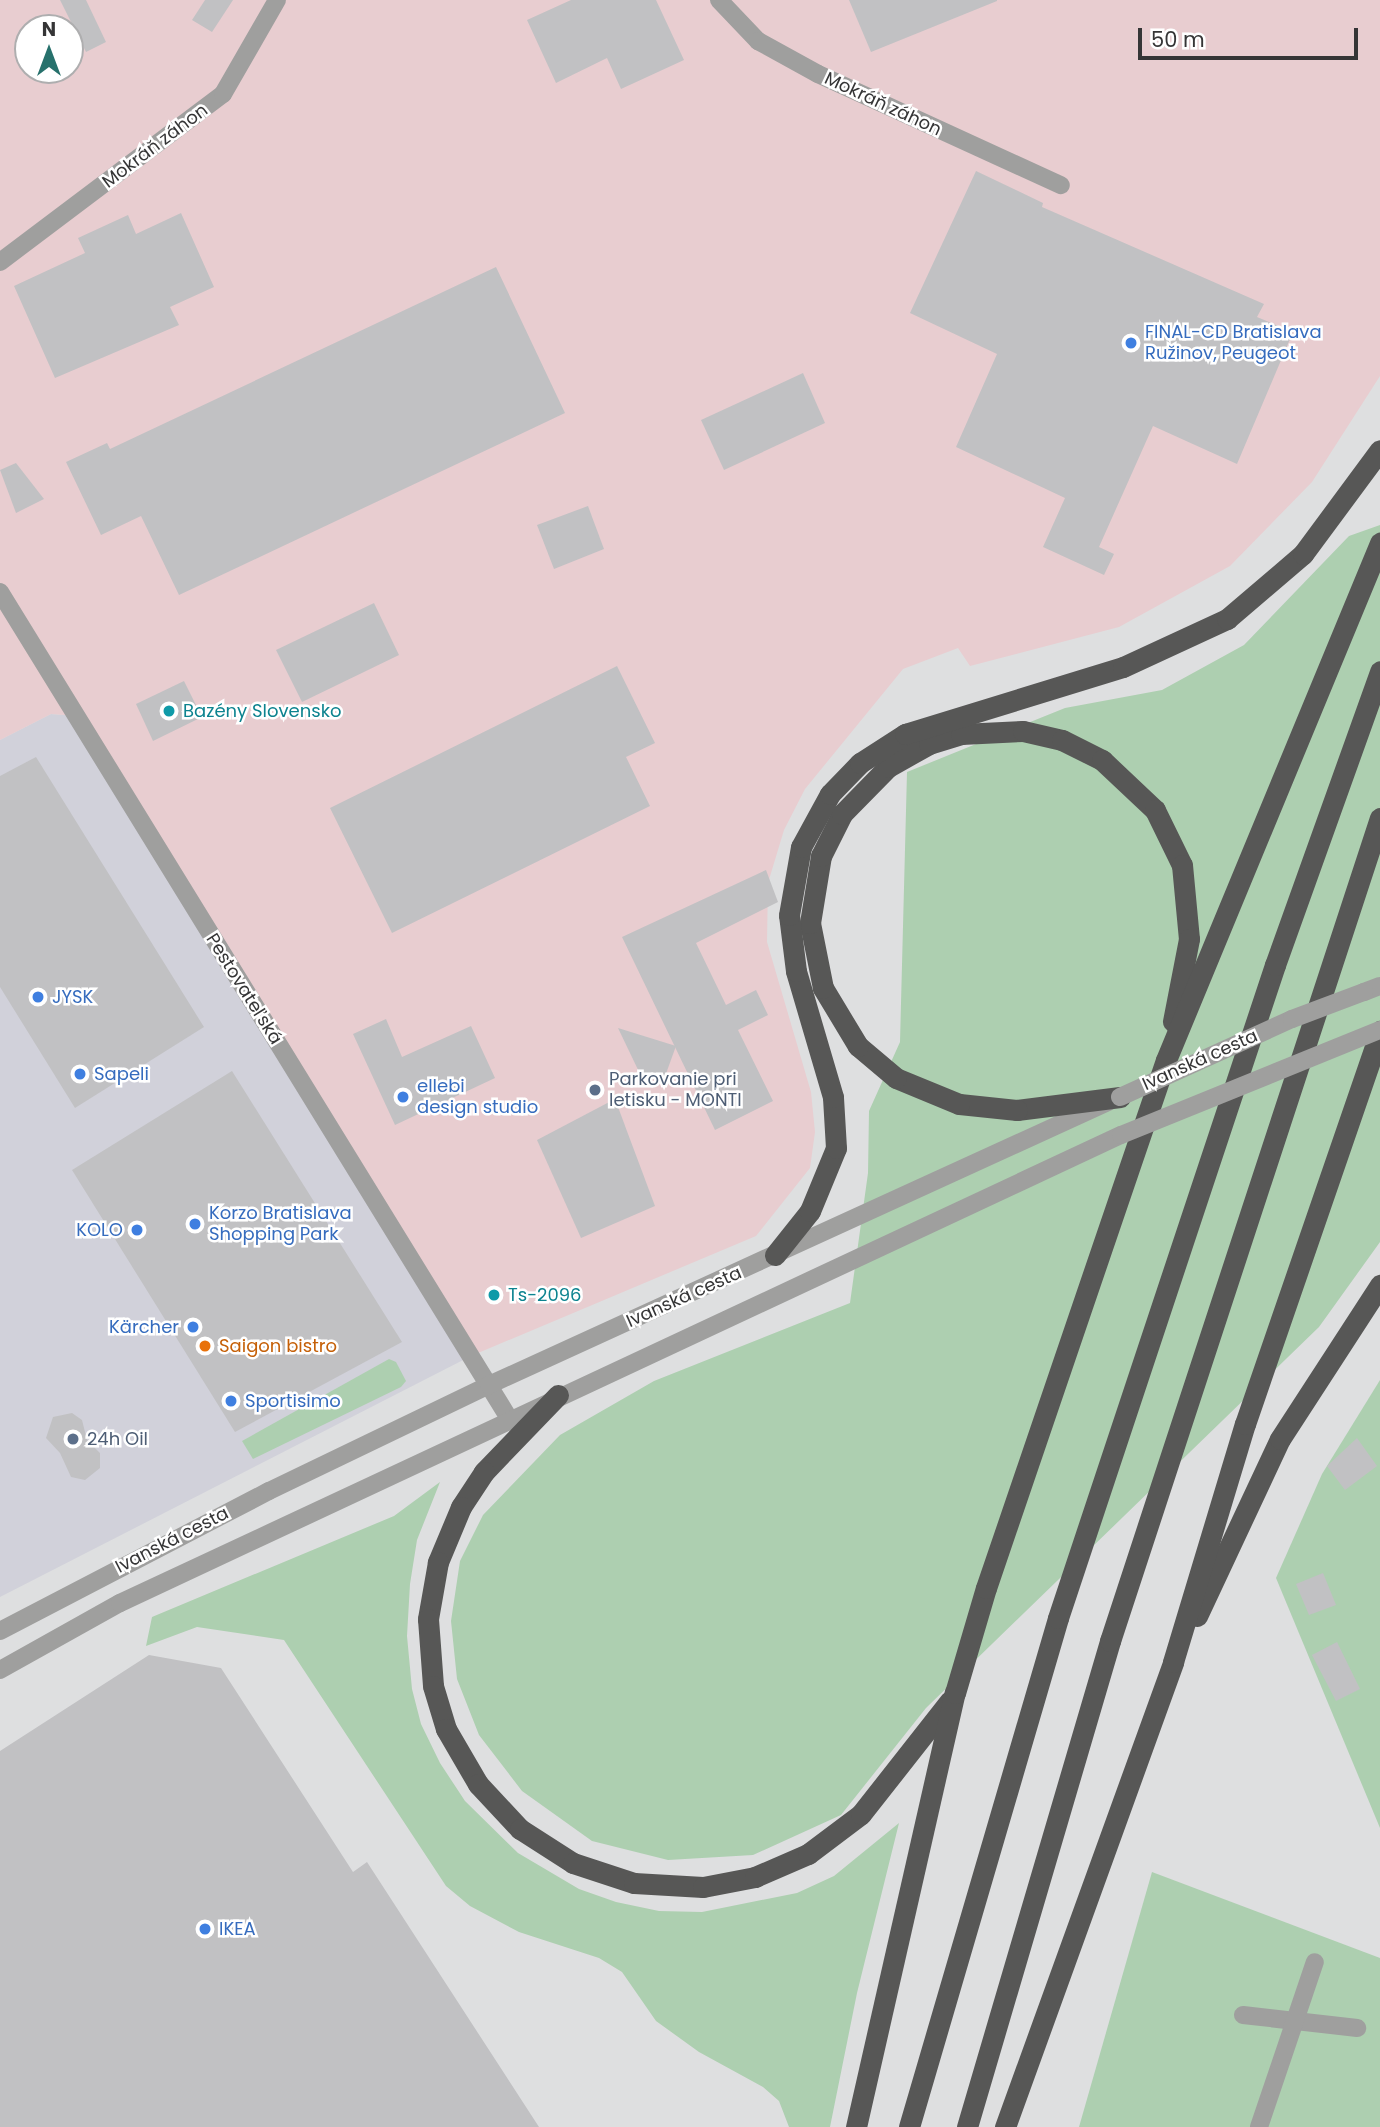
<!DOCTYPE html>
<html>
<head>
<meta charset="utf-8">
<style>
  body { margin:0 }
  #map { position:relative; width:1380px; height:2127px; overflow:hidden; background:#dedfe0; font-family:Poppins,sans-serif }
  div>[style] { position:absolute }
  .built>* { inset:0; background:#d1d1da }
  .industrial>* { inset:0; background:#e8cdd0 }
  .green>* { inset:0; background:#adcfb0 }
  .building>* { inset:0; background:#c1c1c3 }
  .minor>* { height:18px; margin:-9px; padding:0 9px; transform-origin:9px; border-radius:9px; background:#9f9f9e }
  .highway>* { height:21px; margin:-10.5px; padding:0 10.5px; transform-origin:10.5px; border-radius:10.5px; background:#575756 }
  .minor-bridge>* { height:18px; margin:-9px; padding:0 9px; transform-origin:9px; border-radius:9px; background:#9f9f9e }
  .dots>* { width:19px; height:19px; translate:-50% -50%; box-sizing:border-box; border:4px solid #fff; border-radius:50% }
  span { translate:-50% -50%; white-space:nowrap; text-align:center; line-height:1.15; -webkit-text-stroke:5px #fff; paint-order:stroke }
  .street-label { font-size:18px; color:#353536 }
  .shop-label { font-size:18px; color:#366cbe }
  .left { translate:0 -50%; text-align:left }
  .right { translate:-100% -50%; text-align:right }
  .culture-label { font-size:18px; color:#0d838f }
  .service-label { font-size:18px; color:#4e5e75 }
  .food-label { font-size:18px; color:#c56008 }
  .north { position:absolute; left:14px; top:14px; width:70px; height:70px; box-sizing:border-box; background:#fff; border:2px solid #aeaeaf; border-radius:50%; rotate:0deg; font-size:19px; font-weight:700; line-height:28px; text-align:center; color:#353536 }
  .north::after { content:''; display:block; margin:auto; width:24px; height:32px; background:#27716c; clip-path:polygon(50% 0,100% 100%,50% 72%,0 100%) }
  .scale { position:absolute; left:1138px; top:28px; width:220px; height:32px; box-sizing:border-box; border:4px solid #353536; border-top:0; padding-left:9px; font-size:21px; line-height:24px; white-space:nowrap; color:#353536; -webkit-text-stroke:5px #fff; paint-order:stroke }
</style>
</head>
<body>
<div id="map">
  <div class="built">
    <i style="clip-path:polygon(51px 714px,76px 716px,471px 1356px,0 1597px,0 740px)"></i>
  </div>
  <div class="industrial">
    <i style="clip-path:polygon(evenodd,0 0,1380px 0,1380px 376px,1312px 482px,1230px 566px,1119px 627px,970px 666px,958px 648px,903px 669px,805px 789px,784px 830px,768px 883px,767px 942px,811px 1092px,815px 1132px,810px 1168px,756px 1236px,471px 1356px,77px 716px,51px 714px,0 740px,0 0,28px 28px,70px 28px,70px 70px,28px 70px,28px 28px)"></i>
  </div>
  <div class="green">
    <i style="clip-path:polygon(1380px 525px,1380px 1242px,1319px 1327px,926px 1708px,841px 1815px,753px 1855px,668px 1860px,592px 1841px,522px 1791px,479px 1735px,457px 1679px,451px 1621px,460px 1561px,483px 1515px,560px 1435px,654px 1381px,850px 1303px,868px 1173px,869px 1111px,900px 1042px,907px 772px,1065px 708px,1162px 690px,1244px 645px,1349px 536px)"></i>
    <i style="clip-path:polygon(389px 1359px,396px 1362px,406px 1381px,401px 1387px,253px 1459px,242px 1441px)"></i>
    <i style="clip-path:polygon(1380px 1380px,1380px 1828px,1276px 1578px,1322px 1474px)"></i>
    <i style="clip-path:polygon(440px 1482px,417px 1540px,410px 1584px,407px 1636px,412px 1689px,421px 1724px,440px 1763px,465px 1801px,518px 1853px,579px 1889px,616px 1902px,659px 1911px,702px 1912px,797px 1893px,834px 1876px,899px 1823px,857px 1993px,830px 2127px,789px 2127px,779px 2101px,763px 2087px,699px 2052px,656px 2021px,622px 1972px,599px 1958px,519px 1932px,470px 1906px,446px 1886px,284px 1640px,197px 1627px,146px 1646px,152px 1617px,394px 1516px)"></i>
    <i style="clip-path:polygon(1152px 1872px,1380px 1958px,1380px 2127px,1079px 2127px)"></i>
  </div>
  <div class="building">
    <i style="clip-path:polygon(60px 0,86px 0,106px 42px,86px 52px)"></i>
    <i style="clip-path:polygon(205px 0,233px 0,212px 32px,192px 20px)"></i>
    <i style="clip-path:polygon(571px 0,656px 0,684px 60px,621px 89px,607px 58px,556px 83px,527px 20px)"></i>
    <i style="clip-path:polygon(849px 0,997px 0,997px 1px,871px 52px)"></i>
    <i style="clip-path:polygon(976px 171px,1043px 203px,1042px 207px,1264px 304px,1257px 317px,1293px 332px,1237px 464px,1153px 426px,1099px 547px,1114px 554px,1104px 575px,1043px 547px,1065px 498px,956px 447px,997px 354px,910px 313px)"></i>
    <i style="clip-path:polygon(181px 213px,214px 287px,170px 307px,179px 325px,55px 378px,14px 286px,85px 253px,78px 238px,128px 215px,136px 234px)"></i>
    <i style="clip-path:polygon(496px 267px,565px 413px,179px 595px,141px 516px,101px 535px,66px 462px,107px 443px,110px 449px)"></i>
    <i style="clip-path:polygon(803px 373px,825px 423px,724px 470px,701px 420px)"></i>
    <i style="clip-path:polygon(16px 463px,44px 499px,16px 513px,0 470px)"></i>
    <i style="clip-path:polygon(588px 506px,604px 549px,554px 569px,537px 525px)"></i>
    <i style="clip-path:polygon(374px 603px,399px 655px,302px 702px,276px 650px)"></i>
    <i style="clip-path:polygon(617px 666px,655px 743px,626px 757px,650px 806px,392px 933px,330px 808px)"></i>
    <i style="clip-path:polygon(184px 681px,202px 717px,153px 741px,136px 704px)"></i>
    <i style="clip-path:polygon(36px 757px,204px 1027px,75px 1108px,0 987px,0 776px)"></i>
    <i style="clip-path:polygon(766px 870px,778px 902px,696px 943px,726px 1005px,756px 990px,768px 1015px,738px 1030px,773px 1101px,715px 1130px,622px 937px)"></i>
    <i style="clip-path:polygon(386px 1019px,402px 1057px,471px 1026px,495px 1078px,395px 1125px,353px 1034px)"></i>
    <i style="clip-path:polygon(618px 1028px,676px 1046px,663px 1082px,641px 1076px)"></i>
    <i style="clip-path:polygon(232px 1071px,402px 1342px,235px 1432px,72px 1170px)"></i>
    <i style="clip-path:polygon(615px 1099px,655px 1206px,581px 1238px,537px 1140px)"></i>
    <i style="clip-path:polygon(72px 1413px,82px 1420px,87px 1440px,100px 1453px,100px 1468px,85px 1480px,71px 1477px,60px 1453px,46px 1438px,53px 1417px)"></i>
    <i style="clip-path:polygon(1357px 1438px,1377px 1466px,1345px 1490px,1327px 1466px)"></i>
    <i style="clip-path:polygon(1323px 1573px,1336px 1605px,1309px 1615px,1296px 1584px)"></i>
    <i style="clip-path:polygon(1337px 1642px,1360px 1689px,1336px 1701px,1312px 1655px)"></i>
    <i style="clip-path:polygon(149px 1655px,221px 1668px,353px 1872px,367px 1862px,539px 2127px,0 2127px,0 1751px)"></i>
  </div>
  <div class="minor">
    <i style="left:719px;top:0;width:57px;rotate:46.4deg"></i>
    <i style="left:758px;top:41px;width:68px;rotate:28.8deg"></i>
    <i style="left:818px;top:74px;width:267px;rotate:24.6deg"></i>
    <i style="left:0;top:262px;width:279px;rotate:-37deg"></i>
    <i style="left:223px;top:94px;width:108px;rotate:-60.1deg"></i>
    <i style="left:0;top:592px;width:972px;rotate:58.37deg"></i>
    <i style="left:1364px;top:992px;width:17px;rotate:-21deg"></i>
    <i style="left:0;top:1631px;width:303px;rotate:-27.5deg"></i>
    <i style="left:269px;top:1491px;width:244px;rotate:-25.7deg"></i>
    <i style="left:489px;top:1385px;width:681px;rotate:-24.57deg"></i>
    <i style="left:0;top:1670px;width:137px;rotate:-29.2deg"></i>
    <i style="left:120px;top:1603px;width:1105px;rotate:-25.06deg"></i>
    <i style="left:1243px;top:2015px;width:115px;rotate:6.5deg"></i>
    <i style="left:1259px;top:2127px;width:174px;rotate:-71.3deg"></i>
  </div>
  <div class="highway">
    <i style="left:1120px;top:1097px;width:104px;rotate:172.8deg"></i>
    <i style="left:1017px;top:1110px;width:58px;rotate:-174.1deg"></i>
    <i style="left:959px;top:1104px;width:68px;rotate:-157.6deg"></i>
    <i style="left:896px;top:1078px;width:50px;rotate:-139.9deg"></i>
    <i style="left:858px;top:1046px;width:68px;rotate:-121.1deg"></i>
    <i style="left:823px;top:988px;width:66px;rotate:-101.3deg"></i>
    <i style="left:810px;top:923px;width:68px;rotate:-80.7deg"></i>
    <i style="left:821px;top:856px;width:47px;rotate:-63.4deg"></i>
    <i style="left:842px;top:814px;width:66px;rotate:-45.6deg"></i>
    <i style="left:888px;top:767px;width:47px;rotate:-29.3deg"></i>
    <i style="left:929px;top:744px;width:34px;rotate:-17deg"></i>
    <i style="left:961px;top:734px;width:62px;rotate:-2.8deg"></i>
    <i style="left:1023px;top:731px;width:40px;rotate:13deg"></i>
    <i style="left:1062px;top:740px;width:45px;rotate:26.6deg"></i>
    <i style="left:1102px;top:760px;width:73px;rotate:43.3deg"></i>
    <i style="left:1155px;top:810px;width:61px;rotate:63.9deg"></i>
    <i style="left:1182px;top:865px;width:74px;rotate:84.6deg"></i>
    <i style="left:1189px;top:939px;width:84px;rotate:101deg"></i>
    <i style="left:775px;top:1255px;width:56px;rotate:-51.5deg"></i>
    <i style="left:810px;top:1211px;width:68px;rotate:-67.6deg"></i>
    <i style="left:836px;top:1148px;width:51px;rotate:-93.4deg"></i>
    <i style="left:833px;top:1097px;width:131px;rotate:-106.4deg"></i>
    <i style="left:796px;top:971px;width:56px;rotate:-97.1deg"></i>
    <i style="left:789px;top:915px;width:69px;rotate:-80deg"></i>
    <i style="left:801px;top:847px;width:60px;rotate:-61.3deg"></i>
    <i style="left:830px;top:794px;width:43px;rotate:-45.9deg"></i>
    <i style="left:860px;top:763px;width:54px;rotate:-32.8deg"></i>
    <i style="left:905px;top:734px;width:228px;rotate:-17.1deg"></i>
    <i style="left:1123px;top:667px;width:115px;rotate:-24.8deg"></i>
    <i style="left:1227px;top:619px;width:100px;rotate:-40.5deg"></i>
    <i style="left:1303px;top:554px;width:129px;rotate:-53.5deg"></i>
    <i style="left:558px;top:1395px;width:107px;rotate:133.9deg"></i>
    <i style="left:484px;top:1472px;width:42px;rotate:123.3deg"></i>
    <i style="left:461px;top:1507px;width:60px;rotate:112.7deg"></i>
    <i style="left:438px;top:1562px;width:58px;rotate:100deg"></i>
    <i style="left:428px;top:1619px;width:67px;rotate:85.7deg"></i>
    <i style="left:433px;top:1686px;width:45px;rotate:73.2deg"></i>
    <i style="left:446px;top:1729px;width:64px;rotate:59.8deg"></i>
    <i style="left:478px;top:1784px;width:62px;rotate:47deg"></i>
    <i style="left:520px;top:1829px;width:63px;rotate:32.7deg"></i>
    <i style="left:573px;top:1863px;width:64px;rotate:18.2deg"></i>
    <i style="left:634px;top:1883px;width:69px;rotate:3.3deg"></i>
    <i style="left:703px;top:1887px;width:53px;rotate:-10.9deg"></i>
    <i style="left:755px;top:1877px;width:58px;rotate:-23.5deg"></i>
    <i style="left:808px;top:1854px;width:66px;rotate:-37deg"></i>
    <i style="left:861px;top:1814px;width:144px;rotate:-51.8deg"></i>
    <i style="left:1197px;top:1616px;width:195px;rotate:-64.9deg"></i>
    <i style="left:1280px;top:1439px;width:184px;rotate:-57deg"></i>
    <i style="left:856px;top:2127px;width:445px;rotate:-77.2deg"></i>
    <i style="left:955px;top:1693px;width:109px;rotate:-73.6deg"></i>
    <i style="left:986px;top:1588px;width:558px;rotate:-71.18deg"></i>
    <i style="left:1166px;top:1060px;width:560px;rotate:-67.51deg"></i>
    <i style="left:909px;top:2127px;width:530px;rotate:-73.68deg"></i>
    <i style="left:1058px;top:1618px;width:688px;rotate:-71.62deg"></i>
    <i style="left:1275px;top:965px;width:312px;rotate:-70.3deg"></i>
    <i style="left:967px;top:2127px;width:507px;rotate:-73.6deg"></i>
    <i style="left:1110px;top:1641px;width:866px;rotate:-71.84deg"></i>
    <i style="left:1005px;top:2127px;width:494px;rotate:-70.1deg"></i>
    <i style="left:1173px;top:1662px;width:249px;rotate:-73.2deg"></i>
    <i style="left:1245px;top:1424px;width:416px;rotate:-71deg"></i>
  </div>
  <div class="minor-bridge">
    <i style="left:1120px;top:1097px;width:189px;rotate:-24.4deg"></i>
    <i style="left:1292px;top:1019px;width:77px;rotate:-20.6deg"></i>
    <i style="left:1121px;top:1135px;width:279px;rotate:-22.1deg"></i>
  </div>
  <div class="dots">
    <i style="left:1131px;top:343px;background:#3f7fe0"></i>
    <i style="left:169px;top:711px;background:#0f9aa8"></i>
    <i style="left:38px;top:997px;background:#3f7fe0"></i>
    <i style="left:80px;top:1074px;background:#3f7fe0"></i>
    <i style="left:595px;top:1090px;background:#5c6f8a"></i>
    <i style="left:403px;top:1097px;background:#3f7fe0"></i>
    <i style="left:195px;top:1224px;background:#3f7fe0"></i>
    <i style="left:137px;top:1230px;background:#3f7fe0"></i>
    <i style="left:494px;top:1295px;background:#0f9aa8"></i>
    <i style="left:193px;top:1327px;background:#3f7fe0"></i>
    <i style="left:205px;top:1346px;background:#e8710a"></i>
    <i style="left:231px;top:1401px;background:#3f7fe0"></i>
    <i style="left:73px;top:1439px;background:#5c6f8a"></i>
    <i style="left:205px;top:1929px;background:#3f7fe0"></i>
  </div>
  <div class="street-label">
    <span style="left:883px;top:104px;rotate:25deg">Mokráň záhon</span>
    <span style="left:155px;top:146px;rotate:-37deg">Mokráň záhon</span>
    <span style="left:244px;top:989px;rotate:58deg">Pestovateľská</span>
    <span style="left:1200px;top:1060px;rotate:-24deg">Ivanská cesta</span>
    <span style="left:684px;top:1297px;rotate:-24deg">Ivanská cesta</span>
    <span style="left:172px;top:1540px;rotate:-27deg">Ivanská cesta</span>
  </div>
  <div class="shop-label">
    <span class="left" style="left:1145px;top:343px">FINAL-CD Bratislava<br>Ružinov, Peugeot</span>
    <span class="left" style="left:52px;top:997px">JYSK</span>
    <span class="left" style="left:94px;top:1074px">Sapeli</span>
    <span class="left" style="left:417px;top:1097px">ellebi<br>design studio</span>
    <span class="left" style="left:209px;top:1224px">Korzo Bratislava<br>Shopping Park</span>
    <span class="right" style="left:123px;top:1230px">KOLO</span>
    <span class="right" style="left:179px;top:1327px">Kärcher</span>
    <span class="left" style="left:245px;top:1401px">Sportisimo</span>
    <span class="left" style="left:219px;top:1929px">IKEA</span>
  </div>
  <div class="culture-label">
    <span class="left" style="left:183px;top:711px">Bazény Slovensko</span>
    <span class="left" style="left:508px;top:1295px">Ts-2096</span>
  </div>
  <div class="service-label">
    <span class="left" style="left:609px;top:1090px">Parkovanie pri<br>letisku - MONTI</span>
    <span class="left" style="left:87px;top:1439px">24h Oil</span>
  </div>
  <div class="food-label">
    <span class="left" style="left:219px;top:1346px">Saigon bistro</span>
  </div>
  <div class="north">N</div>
  <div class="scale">50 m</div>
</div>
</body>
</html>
